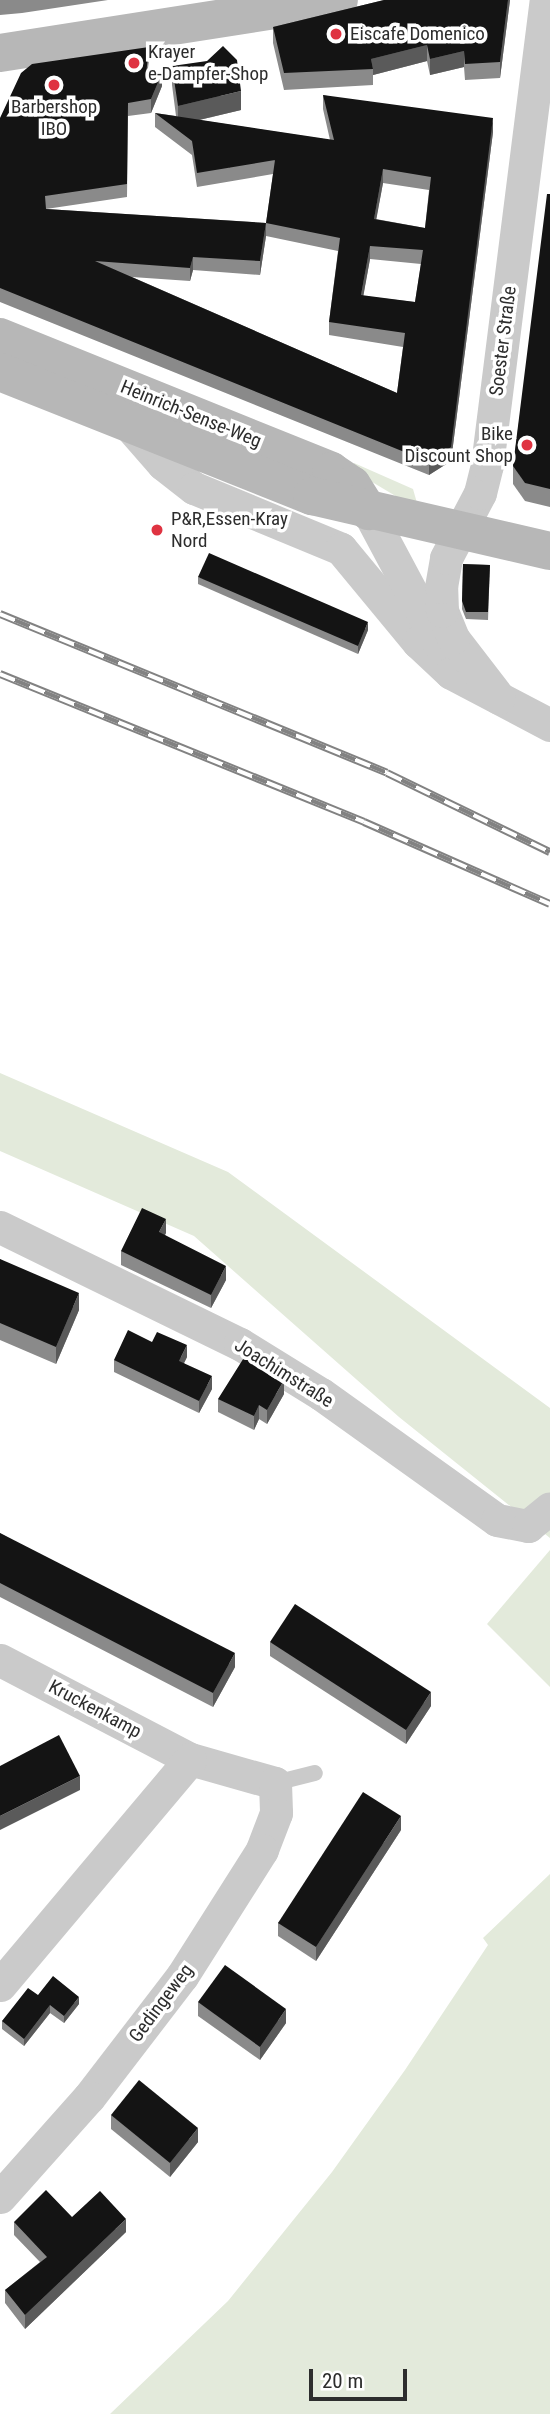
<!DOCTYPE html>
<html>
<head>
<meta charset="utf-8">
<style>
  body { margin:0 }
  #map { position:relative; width:550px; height:2414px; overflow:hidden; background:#fff; font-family:"Roboto Condensed",sans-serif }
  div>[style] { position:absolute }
  .green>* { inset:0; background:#e3eadb }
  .lane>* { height:16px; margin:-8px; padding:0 8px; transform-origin:8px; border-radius:8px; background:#cacaca }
  .street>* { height:33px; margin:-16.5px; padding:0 16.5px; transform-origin:16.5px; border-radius:16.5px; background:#cacaca }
  .secondary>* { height:38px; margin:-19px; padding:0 19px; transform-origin:19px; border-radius:19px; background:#b7b7b7 }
  .rail>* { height:8px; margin-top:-4px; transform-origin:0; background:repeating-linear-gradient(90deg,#fff 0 16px,#828282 0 32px); box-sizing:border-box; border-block:2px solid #828282 }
  .wall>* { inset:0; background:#8a8a8a }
  .shaded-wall>* { inset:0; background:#5a5a5a }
  .building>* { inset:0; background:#141414 }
  .dots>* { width:19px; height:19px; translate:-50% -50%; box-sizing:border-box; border:4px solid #fff; border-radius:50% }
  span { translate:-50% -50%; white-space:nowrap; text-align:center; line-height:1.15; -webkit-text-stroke:7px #fff; paint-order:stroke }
  .poi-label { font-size:19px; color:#2d2d2d }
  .left { translate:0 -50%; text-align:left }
  .right { translate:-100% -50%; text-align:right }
  .street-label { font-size:19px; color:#2d2d2d }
  .scale { position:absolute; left:309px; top:2369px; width:98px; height:32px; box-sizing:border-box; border:4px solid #2d2d2d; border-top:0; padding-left:9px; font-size:21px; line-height:24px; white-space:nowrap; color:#2d2d2d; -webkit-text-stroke:5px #fff; paint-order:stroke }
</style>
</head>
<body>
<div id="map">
  <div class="green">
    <i style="clip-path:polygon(354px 463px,413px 489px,419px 510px,352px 470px)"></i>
    <i style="clip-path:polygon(0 1073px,228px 1172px,550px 1408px,550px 1538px,399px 1417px,194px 1236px,0 1151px)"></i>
    <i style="clip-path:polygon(550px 1550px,550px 1687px,487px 1624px)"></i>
    <i style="clip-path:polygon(550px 1874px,550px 2414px,110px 2414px,228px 2301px,332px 2172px,405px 2070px,488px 1945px,483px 1938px)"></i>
  </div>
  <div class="lane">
    <i style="left:275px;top:1783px;width:41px;rotate:-14deg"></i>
  </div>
  <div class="street">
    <i style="left:128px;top:424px;width:53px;rotate:48.8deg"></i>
    <i style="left:163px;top:464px;width:39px;rotate:38deg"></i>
    <i style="left:194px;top:488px;width:159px;rotate:22.5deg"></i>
    <i style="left:341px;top:549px;width:121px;rotate:50.4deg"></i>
    <i style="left:418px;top:642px;width:45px;rotate:43.2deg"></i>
    <i style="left:451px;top:673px;width:112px;rotate:27.7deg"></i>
    <i style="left:368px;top:511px;width:149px;rotate:61.9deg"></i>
    <i style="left:499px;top:698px;width:76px;rotate:-127.5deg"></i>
    <i style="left:453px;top:638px;width:29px;rotate:-112deg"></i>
    <i style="left:442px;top:611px;width:24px;rotate:-92deg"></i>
    <i style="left:441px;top:587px;width:29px;rotate:-80deg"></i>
    <i style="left:446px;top:558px;width:73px;rotate:-62.4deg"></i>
    <i style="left:480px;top:493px;width:29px;rotate:-76deg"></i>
    <i style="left:487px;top:465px;width:469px;rotate:-82.8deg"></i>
    <i style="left:0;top:1227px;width:267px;rotate:26deg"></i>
    <i style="left:240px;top:1344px;width:95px;rotate:31.7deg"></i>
    <i style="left:321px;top:1394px;width:216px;rotate:35.6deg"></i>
    <i style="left:497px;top:1520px;width:32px;rotate:11deg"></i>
    <i style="left:528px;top:1526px;width:28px;rotate:-39deg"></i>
    <i style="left:0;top:1660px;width:214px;rotate:27.5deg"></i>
    <i style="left:190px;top:1759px;width:88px;rotate:15.8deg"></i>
    <i style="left:275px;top:1783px;width:30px;rotate:88deg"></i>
    <i style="left:276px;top:1813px;width:40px;rotate:111deg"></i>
    <i style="left:262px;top:1850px;width:149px;rotate:122.4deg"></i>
    <i style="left:182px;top:1976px;width:153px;rotate:127.5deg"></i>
    <i style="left:89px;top:2097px;width:134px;rotate:131.7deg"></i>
    <i style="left:0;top:1985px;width:295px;rotate:-49.9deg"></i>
  </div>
  <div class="secondary">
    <i style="left:0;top:53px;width:343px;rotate:-8.9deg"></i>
    <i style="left:0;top:337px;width:357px;rotate:22deg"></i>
    <i style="left:331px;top:471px;width:25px;rotate:34deg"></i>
    <i style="left:352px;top:485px;width:31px;rotate:58deg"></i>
    <i style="left:0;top:372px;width:336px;rotate:21.7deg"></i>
    <i style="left:312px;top:496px;width:244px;rotate:13deg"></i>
  </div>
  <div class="rail">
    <i style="left:0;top:614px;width:418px;rotate:22.3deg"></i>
    <i style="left:387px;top:773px;width:181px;rotate:25.9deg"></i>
    <i style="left:0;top:674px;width:393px;rotate:22.1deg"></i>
    <i style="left:364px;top:822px;width:203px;rotate:23.8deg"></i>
  </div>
  <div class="wall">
    <i style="clip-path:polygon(0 0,108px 0,22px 13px,0 15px)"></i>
    <i style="clip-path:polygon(384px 0,510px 0,500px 78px,465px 80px,464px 67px,430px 75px,427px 61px,373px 75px,373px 85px,284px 90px,273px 43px,273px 27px)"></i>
    <i style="clip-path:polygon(evenodd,149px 61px,147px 75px,162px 86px,151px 113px,128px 116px,127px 197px,46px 209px,266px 223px,273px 174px,197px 187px,192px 155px,155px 127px,155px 113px,176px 116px,172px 85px,172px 66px,241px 110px,199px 120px,330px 140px,323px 109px,323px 95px,493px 132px,451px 461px,429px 475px,0 302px,0 118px,149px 61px,383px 183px,429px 190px,425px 228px,376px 219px,383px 183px,149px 61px,266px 236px,338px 251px,329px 322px,329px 335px,403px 347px,397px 393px,132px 277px,190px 281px,193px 270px,260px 275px,266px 236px,149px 61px,370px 259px,421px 264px,415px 302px,363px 296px,370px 259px)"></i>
    <i style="clip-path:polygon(550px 194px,550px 507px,525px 501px,513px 484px,513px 466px)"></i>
    <i style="clip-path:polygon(463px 564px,490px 565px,488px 620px,466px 619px,462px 609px)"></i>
    <i style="clip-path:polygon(198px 577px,368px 630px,358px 654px,198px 584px)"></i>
    <i style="clip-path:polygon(166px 1233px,165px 1235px,226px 1280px,211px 1308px,121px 1265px,121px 1251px)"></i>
    <i style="clip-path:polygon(0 1259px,79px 1310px,56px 1364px,0 1340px)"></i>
    <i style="clip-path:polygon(187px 1357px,184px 1363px,212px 1389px,199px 1413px,114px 1372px,114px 1360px)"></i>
    <i style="clip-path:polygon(284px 1394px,267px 1424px,259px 1419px,254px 1430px,218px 1412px,218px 1399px)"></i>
    <i style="clip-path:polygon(0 1533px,235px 1667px,213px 1707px,0 1597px)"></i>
    <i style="clip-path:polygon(270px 1642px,431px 1706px,406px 1744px,270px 1656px)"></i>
    <i style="clip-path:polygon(401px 1830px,316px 1961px,278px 1936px,278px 1923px)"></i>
    <i style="clip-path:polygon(38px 1995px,79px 2004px,64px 2023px,50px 2013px,24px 2046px,2px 2029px,2px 2021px)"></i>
    <i style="clip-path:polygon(198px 2002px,286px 2023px,260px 2060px,198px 2016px)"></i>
    <i style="clip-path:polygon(111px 2115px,198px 2142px,170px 2177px,111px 2129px)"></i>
    <i style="clip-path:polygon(72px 2217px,126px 2232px,25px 2329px,5px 2303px,5px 2290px,40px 2262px,14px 2235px,14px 2222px)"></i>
  </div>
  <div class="shaded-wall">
    <i style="clip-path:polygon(508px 0,510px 0,500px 78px,500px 62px)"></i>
    <i style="clip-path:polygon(427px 45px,427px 61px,373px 75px,373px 69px,371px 59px)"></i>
    <i style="clip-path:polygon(464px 51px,464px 67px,430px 75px,430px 59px)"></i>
    <i style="clip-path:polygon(162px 73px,162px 86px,151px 113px,151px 99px)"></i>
    <i style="clip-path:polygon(241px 91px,241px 110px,178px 125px,178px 106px)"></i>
    <i style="clip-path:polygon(493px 118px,493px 132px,451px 461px,429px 475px,429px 462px)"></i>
    <i style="clip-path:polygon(383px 169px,383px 183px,374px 232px,374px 219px)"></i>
    <i style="clip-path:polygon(266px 223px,266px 236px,260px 275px,260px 261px)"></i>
    <i style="clip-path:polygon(370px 246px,370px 259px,361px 309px,361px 295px)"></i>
    <i style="clip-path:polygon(193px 257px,193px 270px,190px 281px,190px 268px)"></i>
    <i style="clip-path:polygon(368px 622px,368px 630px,358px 654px,358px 646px)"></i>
    <i style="clip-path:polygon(166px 1219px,166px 1233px,159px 1246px,159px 1232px)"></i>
    <i style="clip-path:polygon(226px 1266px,226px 1280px,211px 1308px,211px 1295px)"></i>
    <i style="clip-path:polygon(79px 1293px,79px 1310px,56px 1364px,56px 1347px)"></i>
    <i style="clip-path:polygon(187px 1345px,187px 1357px,179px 1373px,179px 1361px)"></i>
    <i style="clip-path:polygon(212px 1376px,212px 1389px,199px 1413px,199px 1401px)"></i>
    <i style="clip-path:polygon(284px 1380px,284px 1394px,267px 1424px,267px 1410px)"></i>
    <i style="clip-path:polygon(259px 1405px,259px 1419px,254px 1430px,254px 1416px)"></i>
    <i style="clip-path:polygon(235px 1653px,235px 1667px,213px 1707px,213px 1693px)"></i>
    <i style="clip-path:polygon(431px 1692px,431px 1706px,406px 1744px,406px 1730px)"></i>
    <i style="clip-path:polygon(80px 1776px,80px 1790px,0 1830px,0 1816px)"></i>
    <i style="clip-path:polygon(401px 1816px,401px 1830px,316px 1961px,316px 1947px)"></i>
    <i style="clip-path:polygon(79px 1997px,79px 2004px,64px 2023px,64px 2016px)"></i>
    <i style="clip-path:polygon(50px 2005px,50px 2013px,24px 2046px,24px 2039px)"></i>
    <i style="clip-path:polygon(286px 2009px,286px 2023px,260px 2060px,260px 2047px)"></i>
    <i style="clip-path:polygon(198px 2128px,198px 2142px,170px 2177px,170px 2163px)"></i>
    <i style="clip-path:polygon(126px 2219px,126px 2232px,25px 2329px,25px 2315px)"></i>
  </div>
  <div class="building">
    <i style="clip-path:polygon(384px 0,508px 0,500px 62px,465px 64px,464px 51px,430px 59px,427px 45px,371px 59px,373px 69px,284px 73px,273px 27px)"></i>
    <i style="clip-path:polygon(223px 46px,237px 60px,241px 91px,178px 106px,172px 66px,207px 61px)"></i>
    <i style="clip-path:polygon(evenodd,149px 47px,146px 75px,162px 73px,151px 99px,128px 103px,127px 184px,45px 196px,46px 209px,266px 223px,275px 160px,197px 173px,192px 141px,155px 113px,334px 140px,323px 95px,493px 118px,451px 447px,429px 462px,0 288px,0 118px,21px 73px,32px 64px,149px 47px,383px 169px,431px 177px,425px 228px,374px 219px,383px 169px,149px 47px,266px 223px,340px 238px,329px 322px,405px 333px,397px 393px,95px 261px,190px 268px,193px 257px,260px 261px,266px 223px,149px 47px,370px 246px,423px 250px,415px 302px,361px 295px,370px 246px)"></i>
    <i style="clip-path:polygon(547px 194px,550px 194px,550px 489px,525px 483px,513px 466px)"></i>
    <i style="clip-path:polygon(209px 553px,368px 622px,358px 646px,198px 577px)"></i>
    <i style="clip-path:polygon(463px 564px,490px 565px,488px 612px,466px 612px,462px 601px)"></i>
    <i style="clip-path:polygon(142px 1208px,166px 1219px,159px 1232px,226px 1266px,211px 1295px,121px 1251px)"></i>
    <i style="clip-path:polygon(0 1259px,79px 1293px,56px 1347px,0 1323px)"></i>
    <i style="clip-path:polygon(128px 1330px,152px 1342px,157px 1332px,187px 1345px,179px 1361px,212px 1376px,199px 1401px,114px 1360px)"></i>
    <i style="clip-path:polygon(245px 1356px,284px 1380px,267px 1410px,259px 1405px,254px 1416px,218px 1399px)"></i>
    <i style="clip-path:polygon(0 1533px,235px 1653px,213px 1693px,0 1583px)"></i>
    <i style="clip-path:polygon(295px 1604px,431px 1692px,406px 1730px,270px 1642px)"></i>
    <i style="clip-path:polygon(59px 1735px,80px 1776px,0 1816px,0 1766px)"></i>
    <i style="clip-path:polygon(363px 1792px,401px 1816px,316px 1947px,278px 1923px)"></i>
    <i style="clip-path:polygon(225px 1965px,286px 2009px,260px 2047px,198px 2002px)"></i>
    <i style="clip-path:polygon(53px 1976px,79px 1997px,64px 2016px,50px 2005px,24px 2039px,2px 2021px,28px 1988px,38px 1995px)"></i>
    <i style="clip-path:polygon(139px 2080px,198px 2128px,170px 2163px,111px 2115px)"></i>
    <i style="clip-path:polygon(46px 2190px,72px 2217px,100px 2191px,126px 2219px,25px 2315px,5px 2290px,47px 2257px,14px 2222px)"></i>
  </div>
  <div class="dots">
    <i style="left:336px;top:34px;background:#df3341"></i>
    <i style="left:134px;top:63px;background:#df3341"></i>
    <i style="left:54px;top:85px;background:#df3341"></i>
    <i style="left:527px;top:445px;background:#df3341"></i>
    <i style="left:157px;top:530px;background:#df3341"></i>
  </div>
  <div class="poi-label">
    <span class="left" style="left:350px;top:34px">Eiscafe Domenico</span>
    <span class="left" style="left:148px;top:63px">Krayer<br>e-Dampfer-Shop</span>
    <span style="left:54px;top:118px">Barbershop<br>IBO</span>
    <span class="right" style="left:513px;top:445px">Bike<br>Discount Shop</span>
    <span class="left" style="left:171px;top:530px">P&amp;R,Essen-Kray<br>Nord</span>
  </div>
  <div class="street-label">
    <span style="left:503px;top:341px;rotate:-83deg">Soester Straße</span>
    <span style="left:191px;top:414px;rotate:22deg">Heinrich-Sense-Weg</span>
    <span style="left:284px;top:1373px;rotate:32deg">Joachimstraße</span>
    <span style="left:95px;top:1709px;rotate:28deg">Kruckenkamp</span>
    <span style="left:161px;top:2003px;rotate:-53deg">Gedingeweg</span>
  </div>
  <div class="scale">20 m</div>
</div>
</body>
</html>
